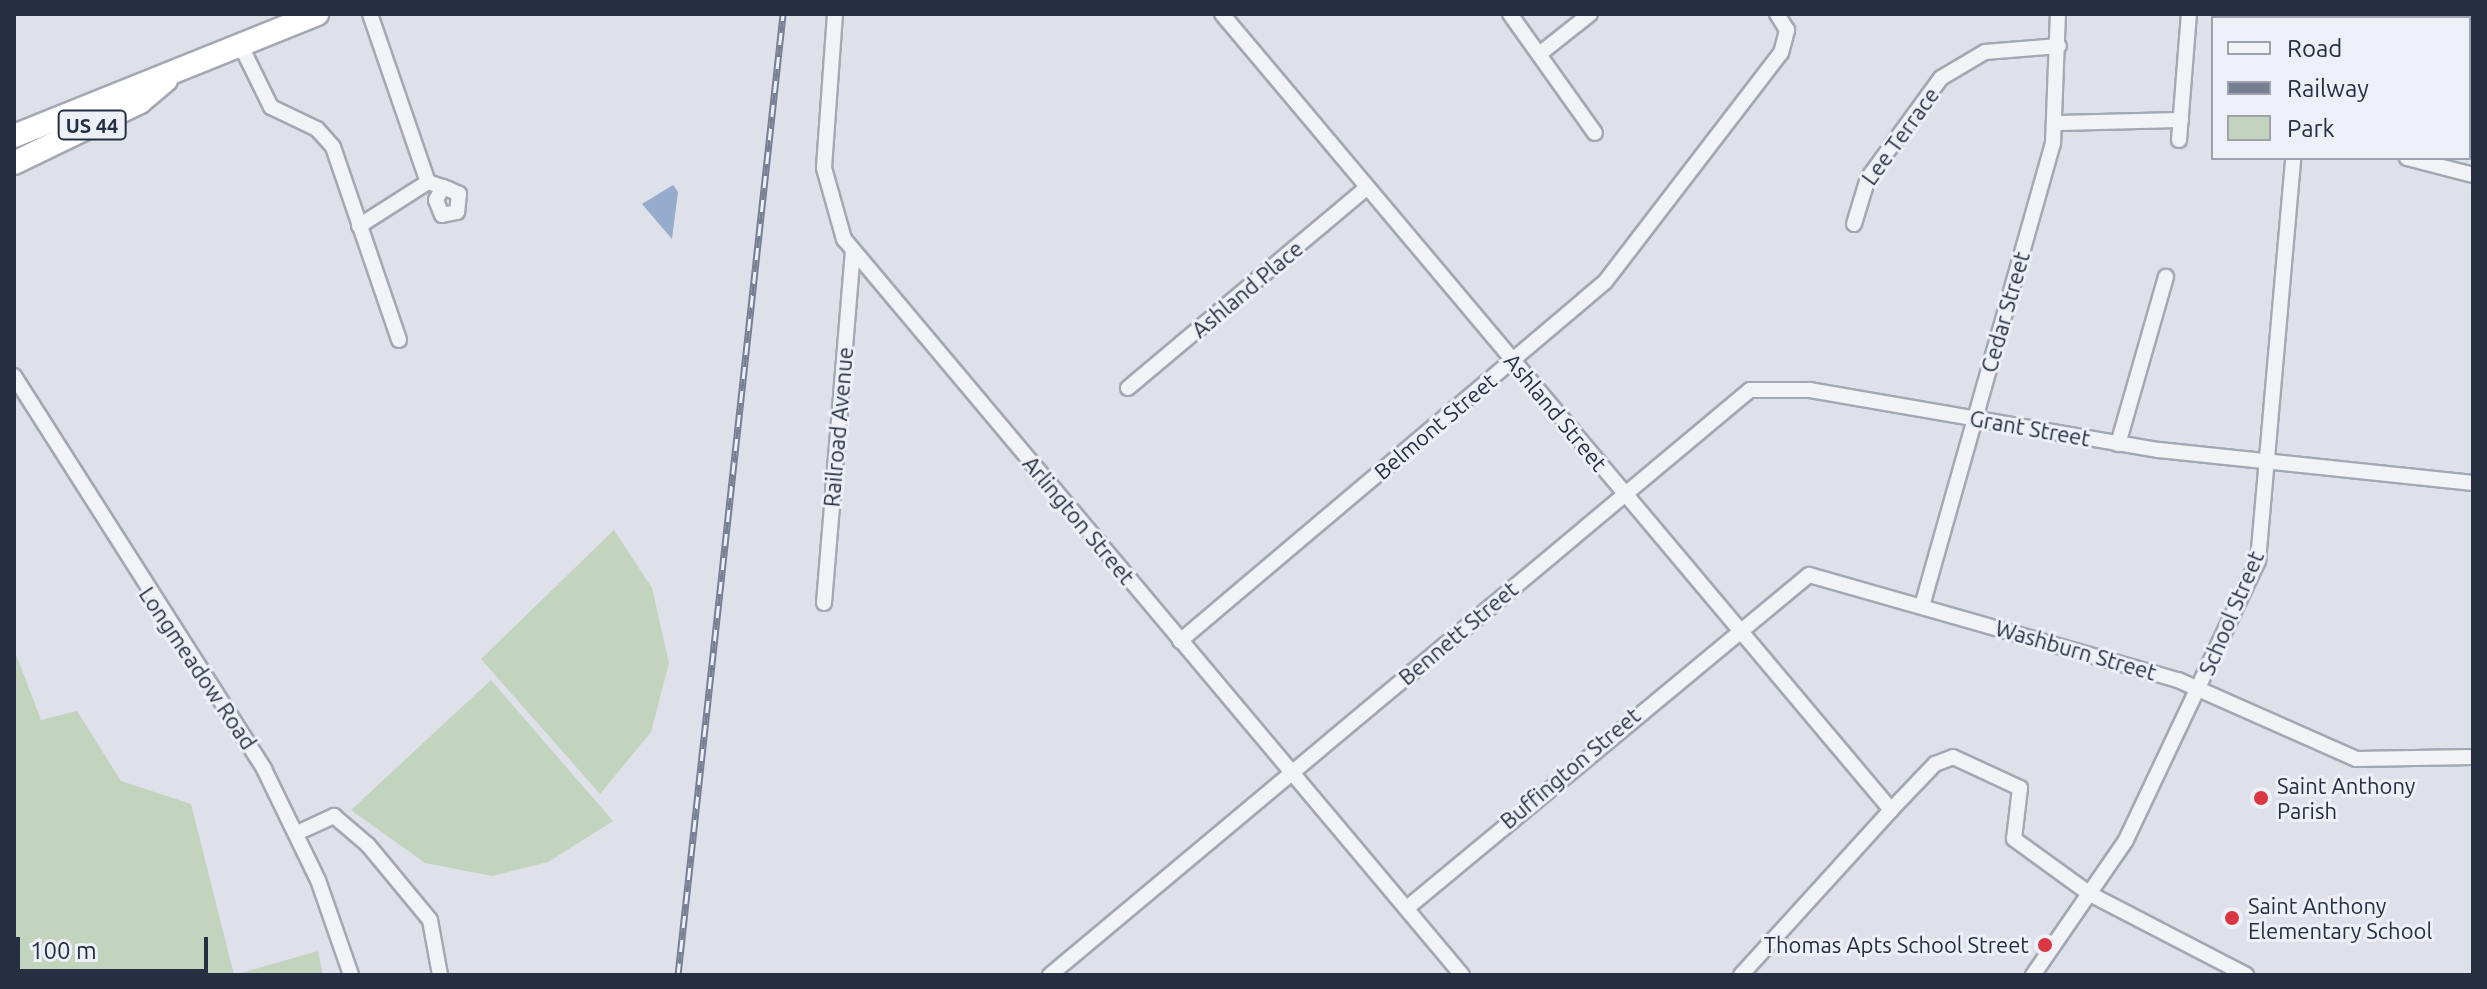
<!DOCTYPE html>
<html>
<head>
<meta charset="utf-8">
<style>
  body { margin:0 }
  #map { position:relative; width:2487px; height:989px; overflow:hidden; background:#dee1e9; font-family:Ubuntu,sans-serif }
  div>[style] { position:absolute }
  .green>* { inset:0; background:#c2d4be }
  .water>* { inset:0; background:#95accc }
  .stream>* { height:4px; margin:-2px; padding:0 2px; transform-origin:2px; border-radius:2px; background:#95accc }
  .roads { filter:drop-shadow(2px 0 #a3a8b3) drop-shadow(-2px 0 #a3a8b3) drop-shadow(0 2px #a3a8b3) drop-shadow(0 -2px #a3a8b3) }
  .minor>* { height:14px; margin:-7px; padding:0 7px; transform-origin:7px; border-radius:7px; background:#f1f3f7 }
  .highway>* { height:22px; margin:-11px; padding:0 11px; transform-origin:11px; border-radius:11px; background:#fff }
  .rail>* { height:7px; margin-top:-3.5px; transform-origin:0; background:repeating-linear-gradient(90deg,#edf0f6 0 12px,#767f94 0 24px); box-sizing:border-box; border-block:2px solid #767f94 }
  .dots>* { width:22px; height:22px; translate:-50% -50%; box-sizing:border-box; border:4px solid #edf0f6; border-radius:50% }
  span { translate:-50% -50%; white-space:nowrap; text-align:center; line-height:1.15; -webkit-text-stroke:6px #edf0f6; paint-order:stroke }
  .shield-label span { padding:2px 6px; background:#edf0f6; border:2px solid; border-radius:6px; -webkit-text-stroke-width:0 }
  .shield-label { font-size:20px; color:#262e41; font-weight:700 }
  .street-label { font-size:22px; color:#262e41 }
  .poi-label { font-size:22px; color:#262e41 }
  .left { translate:0 -50%; text-align:left }
  .right { translate:-100% -50%; text-align:right }
  .frame { position:absolute; inset:0; border:16px solid #262e41; pointer-events:none }
  .legend { position:absolute; left:2211px; top:16px; width:260px; height:144px; box-sizing:border-box; background:#edf0f6; border:2px solid #9da2ae; margin:0; padding:10px 14px; list-style:none; font-size:24px; color:#262e41 }
  .legend li { display:flex; align-items:center; gap:16px; height:40px }
  .legend b { width:40px; border:2px solid #9da2ae }
  .scale { position:absolute; left:16px; top:937px; width:192px; height:36px; box-sizing:border-box; border:4px solid #262e41; border-top:0; padding-left:10px; font-size:24px; line-height:28px; white-space:nowrap; color:#262e41; -webkit-text-stroke:6px #edf0f6; paint-order:stroke }
</style>
</head>
<body>
<div id="map">
  <div class="green">
    <i style="clip-path:polygon(614px 530px,652px 588px,669px 663px,651px 732px,600px 794px,481px 659px)"></i>
    <i style="clip-path:polygon(14px 649px,41px 720px,77px 711px,121px 781px,191px 804px,234px 975px,318px 951px,323px 975px,14px 975px)"></i>
    <i style="clip-path:polygon(491px 680px,613px 821px,548px 862px,492px 876px,425px 863px,351px 810px)"></i>
  </div>
  <div class="water">
    <i style="clip-path:polygon(673px 185px,678px 192px,672px 239px,642px 204px)"></i>
  </div>
  <div class="stream">
    <i style="left:14px;top:673px;width:28px;rotate:90deg"></i>
  </div>
  <div class="roads">
    <div class="minor">
      <i style="left:370px;top:14px;width:178px;rotate:71deg"></i>
      <i style="left:835px;top:14px;width:154px;rotate:94.1deg"></i>
      <i style="left:824px;top:168px;width:74px;rotate:74.3deg"></i>
      <i style="left:844px;top:239px;width:961px;rotate:49.98deg"></i>
      <i style="left:1222px;top:14px;width:1040px;rotate:49.95deg"></i>
      <i style="left:1510px;top:14px;width:146px;rotate:54.5deg"></i>
      <i style="left:2303px;top:18px;width:4px;rotate:-90deg"></i>
      <i style="left:241px;top:46px;width:68px;rotate:63.8deg"></i>
      <i style="left:271px;top:107px;width:51px;rotate:25.6deg"></i>
      <i style="left:317px;top:129px;width:24px;rotate:48deg"></i>
      <i style="left:333px;top:147px;width:204px;rotate:71.1deg"></i>
      <i style="left:1542px;top:52px;width:61px;rotate:-38.4deg"></i>
      <i style="left:2057px;top:123px;width:124px;rotate:-1.4deg"></i>
      <i style="left:2179px;top:140px;width:126px;rotate:-85.5deg"></i>
      <i style="left:2407px;top:158px;width:68px;rotate:14.4deg"></i>
      <i style="left:428px;top:182px;width:21px;rotate:19deg"></i>
      <i style="left:448px;top:189px;width:12px;rotate:24deg"></i>
      <i style="left:459px;top:194px;width:18px;rotate:96deg"></i>
      <i style="left:457px;top:212px;width:15px;rotate:169deg"></i>
      <i style="left:442px;top:215px;width:16px;rotate:-112deg"></i>
      <i style="left:436px;top:200px;width:15px;rotate:-62deg"></i>
      <i style="left:1854px;top:224px;width:48px;rotate:-73.1deg"></i>
      <i style="left:1868px;top:178px;width:124px;rotate:-53.9deg"></i>
      <i style="left:1941px;top:78px;width:51px;rotate:-30.6deg"></i>
      <i style="left:1985px;top:52px;width:74px;rotate:-4.6deg"></i>
      <i style="left:359px;top:226px;width:82px;rotate:-32.5deg"></i>
      <i style="left:14px;top:376px;width:466px;rotate:57.5deg"></i>
      <i style="left:264px;top:769px;width:123px;rotate:64.1deg"></i>
      <i style="left:318px;top:880px;width:101px;rotate:70.8deg"></i>
      <i style="left:1128px;top:388px;width:309px;rotate:-40deg"></i>
      <i style="left:2118px;top:444px;width:174px;rotate:-74deg"></i>
      <i style="left:824px;top:603px;width:353px;rotate:-85.3deg"></i>
      <i style="left:1922px;top:606px;width:481px;rotate:-74.2deg"></i>
      <i style="left:2053px;top:143px;width:129px;rotate:-87.8deg"></i>
      <i style="left:1180px;top:641px;width:556px;rotate:-40.19deg"></i>
      <i style="left:1605px;top:282px;width:289px;rotate:-52.5deg"></i>
      <i style="left:1781px;top:53px;width:24px;rotate:-75deg"></i>
      <i style="left:1787px;top:30px;width:19px;rotate:-122deg"></i>
      <i style="left:297px;top:833px;width:41px;rotate:-24.7deg"></i>
      <i style="left:334px;top:816px;width:45px;rotate:40.5deg"></i>
      <i style="left:368px;top:845px;width:97px;rotate:50.4deg"></i>
      <i style="left:430px;top:920px;width:56px;rotate:79.7deg"></i>
      <i style="left:1407px;top:908px;width:522px;rotate:-39.64deg"></i>
      <i style="left:1809px;top:575px;width:384px;rotate:15.9deg"></i>
      <i style="left:2178px;top:680px;width:195px;rotate:23.9deg"></i>
      <i style="left:2356px;top:759px;width:117px;rotate:-1deg"></i>
      <i style="left:1050px;top:975px;width:912px;rotate:-39.89deg"></i>
      <i style="left:1750px;top:390px;width:60px"></i>
      <i style="left:1810px;top:390px;width:354px;rotate:9.8deg"></i>
      <i style="left:2159px;top:450px;width:316px;rotate:6deg"></i>
      <i style="left:1741px;top:975px;width:223px;rotate:-47.7deg"></i>
      <i style="left:1891px;top:810px;width:64px;rotate:-46.3deg"></i>
      <i style="left:1935px;top:764px;width:19px;rotate:-21deg"></i>
      <i style="left:1953px;top:757px;width:74px;rotate:24.8deg"></i>
      <i style="left:2020px;top:788px;width:51px;rotate:96.7deg"></i>
      <i style="left:2014px;top:839px;width:94px;rotate:35.9deg"></i>
      <i style="left:2090px;top:894px;width:176px;rotate:27.4deg"></i>
      <i style="left:2033px;top:975px;width:164px;rotate:-55.4deg"></i>
      <i style="left:2126px;top:840px;width:309px;rotate:-64.7deg"></i>
      <i style="left:2258px;top:561px;width:405px;rotate:-85deg"></i>
    </div>
    <div class="highway">
      <i style="left:14px;top:136px;width:327px;rotate:-21.9deg"></i>
      <i style="left:14px;top:163px;width:140px;rotate:-25.8deg"></i>
      <i style="left:140px;top:102px;width:34px;rotate:-40deg"></i>
    </div>
  </div>
  <div class="rail">
    <i style="left:678px;top:975px;width:967px;rotate:-83.76deg"></i>
  </div>
  <div class="dots">
    <i style="left:2261px;top:798px;background:#da3743"></i>
    <i style="left:2232px;top:918px;background:#da3743"></i>
    <i style="left:2045px;top:945px;background:#da3743"></i>
  </div>
  <div class="shield-label">
    <span style="left:92px;top:125px">US 44</span>
  </div>
  <div class="street-label">
    <span style="left:1900px;top:136px;rotate:-54deg">Lee Terrace</span>
    <span style="left:1247px;top:289px;rotate:-40deg">Ashland Place</span>
    <span style="left:2005px;top:312px;rotate:-74deg">Cedar Street</span>
    <span style="left:1556px;top:412px;rotate:50deg">Ashland Street</span>
    <span style="left:1435px;top:426px;rotate:-40deg">Belmont Street</span>
    <span style="left:838px;top:427px;rotate:-85deg">Railroad Avenue</span>
    <span style="left:2030px;top:428px;rotate:10deg">Grant Street</span>
    <span style="left:1079px;top:520px;rotate:50deg">Arlington Street</span>
    <span style="left:2231px;top:613px;rotate:-67deg">School Street</span>
    <span style="left:1458px;top:633px;rotate:-40deg">Bennett Street</span>
    <span style="left:2076px;top:650px;rotate:16deg">Washburn Street</span>
    <span style="left:198px;top:668px;rotate:56deg">Longmeadow Road</span>
    <span style="left:1570px;top:768px;rotate:-40deg">Buffington Street</span>
  </div>
  <div class="poi-label">
    <span class="left" style="left:2277px;top:798px">Saint Anthony<br>Parish</span>
    <span class="left" style="left:2248px;top:918px">Saint Anthony<br>Elementary School</span>
    <span class="right" style="left:2029px;top:945px">Thomas Apts School Street</span>
  </div>
  <div class="frame"></div>
  <ul class="legend">
  <li><b style="height:10px;background:#f1f3f7"></b>Road</li>
  <li><b style="height:10px;background:#767f94"></b>Railway</li>
  <li><b style="height:22px;background:#c2d4be"></b>Park</li>
  </ul>
  <div class="scale">100 m</div>
</div>
</body>
</html>
